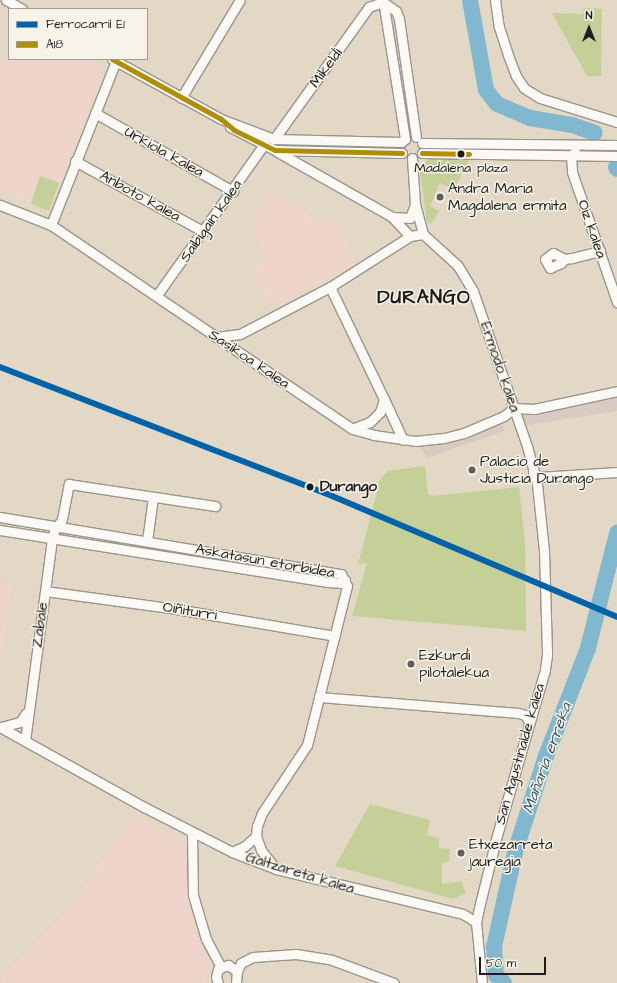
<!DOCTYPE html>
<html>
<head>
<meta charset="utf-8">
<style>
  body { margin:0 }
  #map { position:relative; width:617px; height:983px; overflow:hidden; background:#e3d8c6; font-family:"Architects Daughter",sans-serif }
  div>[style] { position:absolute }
  .built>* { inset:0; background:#eed4ca }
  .industrial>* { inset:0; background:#dacac4 }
  .green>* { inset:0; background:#c4d097 }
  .river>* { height:16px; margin:-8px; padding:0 8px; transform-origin:8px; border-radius:8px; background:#82b8cf }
  .roads { filter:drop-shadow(1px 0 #9b948a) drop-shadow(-1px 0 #9b948a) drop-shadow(0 1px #9b948a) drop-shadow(0 -1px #9b948a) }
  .minor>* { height:9px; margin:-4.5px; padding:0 4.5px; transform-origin:4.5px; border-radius:4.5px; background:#fbf9f6 }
  .bus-1>* { height:5px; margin:-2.5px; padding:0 2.5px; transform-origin:2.5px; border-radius:2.5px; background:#b08e0a }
  .rail-1>* { height:6px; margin:-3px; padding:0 3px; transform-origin:3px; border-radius:3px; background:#0063a9 }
  .dots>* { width:11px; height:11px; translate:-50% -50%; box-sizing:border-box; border:2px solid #f7f3e8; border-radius:50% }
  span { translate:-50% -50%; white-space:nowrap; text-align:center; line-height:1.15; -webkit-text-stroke:3px #f7f3e8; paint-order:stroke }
  .bus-label { font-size:14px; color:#1c1c1c }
  .street-label { font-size:15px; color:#1c1c1c }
  .poi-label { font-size:15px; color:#1c1c1c }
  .left { translate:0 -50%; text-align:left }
  .stop-label { font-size:15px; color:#1c1c1c; font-weight:700 }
  .water-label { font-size:16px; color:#345565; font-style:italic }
  .district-label { font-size:19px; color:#1c1c1c; font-weight:700; letter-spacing:1px }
  .legend { position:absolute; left:8px; top:8px; width:140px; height:52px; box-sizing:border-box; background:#f7f3e8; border:1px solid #9f9d96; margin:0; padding:5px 7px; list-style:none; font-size:12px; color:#1c1c1c }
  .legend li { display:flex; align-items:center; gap:8px; height:20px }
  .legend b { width:20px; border:1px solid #9f9d96 }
  .north { position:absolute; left:569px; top:8px; width:40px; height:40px; -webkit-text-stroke:3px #f7f3e8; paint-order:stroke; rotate:0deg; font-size:11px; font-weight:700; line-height:16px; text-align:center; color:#1c1c1c }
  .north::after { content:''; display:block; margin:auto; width:14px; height:18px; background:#1c1c1c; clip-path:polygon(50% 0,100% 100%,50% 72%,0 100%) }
  .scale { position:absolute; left:479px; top:957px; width:67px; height:18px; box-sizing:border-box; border:2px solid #1c1c1c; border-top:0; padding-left:5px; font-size:12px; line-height:14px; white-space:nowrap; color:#1c1c1c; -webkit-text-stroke:3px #f7f3e8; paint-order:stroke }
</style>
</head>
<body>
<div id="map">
  <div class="built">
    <i style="clip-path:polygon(9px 54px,9px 59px,88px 59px,104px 68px,49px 211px,0 190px,0 62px,4px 66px)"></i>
    <i style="clip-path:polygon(271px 191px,305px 211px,315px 226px,331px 219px,341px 224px,355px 265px,273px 306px,258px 280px,255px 281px,247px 271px,267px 262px,251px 223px)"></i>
    <i style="clip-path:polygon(0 581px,13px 583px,0 665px)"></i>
    <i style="clip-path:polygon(134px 816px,184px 842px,193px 933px,197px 934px,210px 963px,205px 976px,205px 983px,0 983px,8px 969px,33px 947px,69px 908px)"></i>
  </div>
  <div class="industrial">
    <i style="clip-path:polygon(617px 398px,617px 411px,526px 425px,523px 417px,526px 413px)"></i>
    <i style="clip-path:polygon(500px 425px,505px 426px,504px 431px,427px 458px,421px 447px,445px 444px)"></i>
  </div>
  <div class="green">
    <i style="clip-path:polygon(584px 8px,602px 9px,601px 76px,587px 76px,552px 13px,583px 14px)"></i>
    <i style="clip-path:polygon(428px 159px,469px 160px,454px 189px,440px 183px,430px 206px,439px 211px,431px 224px,427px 222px,420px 172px)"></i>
    <i style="clip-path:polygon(40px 176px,59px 183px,49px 211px,31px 204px)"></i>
    <i style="clip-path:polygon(425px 466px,428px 493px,432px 496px,519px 487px,525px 542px,526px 631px,352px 616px,367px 563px,358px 564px,380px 480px,387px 471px)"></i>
    <i style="clip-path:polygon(370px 804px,430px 820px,427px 835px,439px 838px,439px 848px,450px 849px,449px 861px,442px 864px,442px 884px,461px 881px,466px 893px,453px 899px,335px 866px)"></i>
  </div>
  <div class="river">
    <i style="left:470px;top:0;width:91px;rotate:79.9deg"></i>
    <i style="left:486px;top:90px;width:18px;rotate:52deg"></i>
    <i style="left:497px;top:104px;width:36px;rotate:23deg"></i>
    <i style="left:530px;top:118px;width:43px;rotate:9.5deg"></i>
    <i style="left:572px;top:125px;width:24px;rotate:19deg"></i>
    <i style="left:616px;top:167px;width:2px;rotate:63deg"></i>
    <i style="left:504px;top:983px;width:11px;rotate:-135deg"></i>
    <i style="left:496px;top:975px;width:28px;rotate:-94deg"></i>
    <i style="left:494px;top:947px;width:97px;rotate:-77.5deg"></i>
    <i style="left:515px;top:852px;width:101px;rotate:-72.1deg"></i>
    <i style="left:546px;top:756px;width:116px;rotate:-68.7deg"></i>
    <i style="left:588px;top:648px;width:119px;rotate:-75.8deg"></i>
  </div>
  <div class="roads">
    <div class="minor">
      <i style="left:6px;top:0;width:18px;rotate:29deg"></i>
      <i style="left:383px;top:0;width:141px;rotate:81deg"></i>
      <i style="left:495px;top:0;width:27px;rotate:82deg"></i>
      <i style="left:499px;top:27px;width:29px;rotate:72deg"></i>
      <i style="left:508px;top:55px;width:22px;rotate:69deg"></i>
      <i style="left:516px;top:76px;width:14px;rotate:56deg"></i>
      <i style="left:524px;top:88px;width:19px;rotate:32deg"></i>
      <i style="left:540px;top:98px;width:81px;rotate:17.3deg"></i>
      <i style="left:383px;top:2px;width:16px;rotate:35deg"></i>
      <i style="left:396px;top:11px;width:9px;rotate:69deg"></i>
      <i style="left:399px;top:19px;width:119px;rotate:81.8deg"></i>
      <i style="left:112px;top:59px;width:124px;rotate:28.8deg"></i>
      <i style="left:221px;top:119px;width:57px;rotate:20.7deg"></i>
      <i style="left:274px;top:139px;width:128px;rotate:1.3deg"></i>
      <i style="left:181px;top:98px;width:114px;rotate:-59deg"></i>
      <i style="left:95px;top:113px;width:159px;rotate:29.5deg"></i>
      <i style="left:230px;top:127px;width:51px;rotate:27.1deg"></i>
      <i style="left:275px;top:150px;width:127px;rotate:1.4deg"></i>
      <i style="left:274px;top:139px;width:163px;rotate:-54.3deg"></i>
      <i style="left:369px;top:7px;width:15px;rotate:-20deg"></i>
      <i style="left:422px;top:143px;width:195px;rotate:0.6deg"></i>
      <i style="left:276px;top:151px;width:133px;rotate:29.6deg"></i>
      <i style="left:392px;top:217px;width:18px;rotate:3deg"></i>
      <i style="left:410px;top:218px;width:15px;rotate:-70deg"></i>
      <i style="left:575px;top:152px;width:6px;rotate:135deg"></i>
      <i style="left:571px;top:156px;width:16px;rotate:86deg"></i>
      <i style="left:572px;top:172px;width:138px;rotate:70.9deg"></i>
      <i style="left:422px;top:153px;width:195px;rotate:0.9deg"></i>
      <i style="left:412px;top:158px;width:46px;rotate:86.3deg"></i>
      <i style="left:415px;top:204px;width:31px;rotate:75deg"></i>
      <i style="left:75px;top:161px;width:147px;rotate:28.8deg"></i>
      <i style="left:0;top:205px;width:55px;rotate:21.4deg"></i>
      <i style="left:51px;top:225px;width:364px;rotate:34.1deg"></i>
      <i style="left:352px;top:429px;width:23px;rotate:15deg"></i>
      <i style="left:374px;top:435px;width:41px;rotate:8.3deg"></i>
      <i style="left:415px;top:441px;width:29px;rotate:-6deg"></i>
      <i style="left:444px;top:438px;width:21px;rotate:-14deg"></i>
      <i style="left:464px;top:433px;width:43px;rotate:-23deg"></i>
      <i style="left:504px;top:416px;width:13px;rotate:-39deg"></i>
      <i style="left:514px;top:408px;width:20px;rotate:3deg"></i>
      <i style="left:534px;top:409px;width:85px;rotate:-12.2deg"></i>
      <i style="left:392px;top:217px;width:26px;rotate:47deg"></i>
      <i style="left:51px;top:225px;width:176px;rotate:-68.4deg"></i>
      <i style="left:423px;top:234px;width:47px;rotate:42.4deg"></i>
      <i style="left:458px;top:266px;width:29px;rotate:59deg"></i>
      <i style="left:473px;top:291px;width:164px;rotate:70.8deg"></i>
      <i style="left:527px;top:446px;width:39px;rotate:75deg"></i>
      <i style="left:537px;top:484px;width:67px;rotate:84deg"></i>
      <i style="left:544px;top:551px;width:104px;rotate:88.3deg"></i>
      <i style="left:547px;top:655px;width:15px;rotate:98deg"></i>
      <i style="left:545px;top:670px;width:172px;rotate:106.2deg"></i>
      <i style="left:497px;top:835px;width:75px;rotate:103.9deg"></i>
      <i style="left:479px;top:908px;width:14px;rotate:102deg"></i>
      <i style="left:476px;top:922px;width:61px;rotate:84.4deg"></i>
      <i style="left:564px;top:259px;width:5px;rotate:127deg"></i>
      <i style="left:561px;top:263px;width:12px;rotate:156deg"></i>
      <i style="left:550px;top:268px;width:10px;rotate:-119deg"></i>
      <i style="left:545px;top:259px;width:10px;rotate:-37deg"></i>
      <i style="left:553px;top:253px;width:13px;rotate:29deg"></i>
      <i style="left:564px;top:259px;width:8px;rotate:-7deg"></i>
      <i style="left:572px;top:258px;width:29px;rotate:-14deg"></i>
      <i style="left:330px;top:287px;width:124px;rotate:64.3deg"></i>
      <i style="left:384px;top:399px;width:14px;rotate:107deg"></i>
      <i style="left:380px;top:412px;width:14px;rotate:135deg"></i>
      <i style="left:370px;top:422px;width:19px;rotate:159deg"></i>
      <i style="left:157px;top:295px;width:183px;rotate:-54.6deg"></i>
      <i style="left:216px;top:337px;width:24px;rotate:-7deg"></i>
      <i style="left:240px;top:334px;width:102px;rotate:-27.6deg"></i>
      <i style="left:330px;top:287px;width:95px;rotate:-32.5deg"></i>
      <i style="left:410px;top:236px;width:13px;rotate:-9deg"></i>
      <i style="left:384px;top:399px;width:45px;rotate:65.1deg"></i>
      <i style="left:533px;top:472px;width:8px;rotate:40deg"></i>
      <i style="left:539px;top:477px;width:78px;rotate:-3.7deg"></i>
      <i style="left:0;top:517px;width:346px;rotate:9.5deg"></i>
      <i style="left:341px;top:574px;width:13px;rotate:63deg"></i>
      <i style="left:347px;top:586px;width:164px;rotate:104.1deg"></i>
      <i style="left:307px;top:745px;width:82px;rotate:123.5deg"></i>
      <i style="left:262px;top:813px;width:14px;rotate:111deg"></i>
      <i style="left:257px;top:826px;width:10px;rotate:96deg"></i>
      <i style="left:256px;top:836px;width:15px;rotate:70deg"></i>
      <i style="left:261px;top:850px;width:24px;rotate:52deg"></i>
      <i style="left:0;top:530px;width:332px;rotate:9deg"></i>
      <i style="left:328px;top:582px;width:13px;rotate:4deg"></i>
      <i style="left:341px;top:583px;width:5px;rotate:-37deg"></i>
      <i style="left:147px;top:541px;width:44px;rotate:-82.2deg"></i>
      <i style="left:45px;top:591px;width:132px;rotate:7.8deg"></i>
      <i style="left:176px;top:609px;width:161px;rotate:9.6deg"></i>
      <i style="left:319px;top:697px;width:200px;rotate:4.6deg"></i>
      <i style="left:518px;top:713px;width:7px;rotate:16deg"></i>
      <i style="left:525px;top:715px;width:7px;rotate:56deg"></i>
      <i style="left:0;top:727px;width:165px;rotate:29.1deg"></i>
      <i style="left:144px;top:807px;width:99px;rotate:27.1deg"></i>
      <i style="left:232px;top:852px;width:47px;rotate:21.1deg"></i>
      <i style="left:276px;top:869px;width:192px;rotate:13.5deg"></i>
      <i style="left:463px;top:914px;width:15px;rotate:32deg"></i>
      <i style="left:1px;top:727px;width:20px;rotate:-15deg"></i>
      <i style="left:20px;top:722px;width:11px;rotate:-56deg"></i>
      <i style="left:25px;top:741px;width:204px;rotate:-82.4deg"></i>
      <i style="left:52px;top:539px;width:8px;rotate:-76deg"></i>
      <i style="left:54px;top:531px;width:14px;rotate:-56deg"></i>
      <i style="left:62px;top:519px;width:36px;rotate:-79deg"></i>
      <i style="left:69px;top:484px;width:148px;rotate:8.6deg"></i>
      <i style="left:192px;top:833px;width:62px;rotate:89.1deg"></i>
      <i style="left:193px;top:895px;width:46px;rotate:73.5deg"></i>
      <i style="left:206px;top:939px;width:32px;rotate:62deg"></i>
      <i style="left:232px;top:852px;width:14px;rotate:-25deg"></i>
      <i style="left:245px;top:846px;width:15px;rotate:-42deg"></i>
      <i style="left:237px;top:971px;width:9px;rotate:-63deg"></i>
      <i style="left:241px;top:963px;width:13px;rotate:-27deg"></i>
      <i style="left:253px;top:957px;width:43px;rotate:-4deg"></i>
      <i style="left:296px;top:954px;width:36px;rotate:9deg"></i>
      <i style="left:332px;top:960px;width:66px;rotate:20.4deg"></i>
      <i style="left:218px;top:983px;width:6px;rotate:-108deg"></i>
      <i style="left:216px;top:977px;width:8px;rotate:-76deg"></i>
      <i style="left:218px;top:969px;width:11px;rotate:-22deg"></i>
      <i style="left:228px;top:965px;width:11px;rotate:34deg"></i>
      <i style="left:237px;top:971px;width:12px;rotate:95deg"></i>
    </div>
  </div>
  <div class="bus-1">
    <i style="left:112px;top:59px;width:124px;rotate:28.8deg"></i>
    <i style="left:221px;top:119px;width:17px;rotate:40deg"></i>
    <i style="left:234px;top:130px;width:46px;rotate:26deg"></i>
    <i style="left:275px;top:150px;width:127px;rotate:1.4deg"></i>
    <i style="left:422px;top:153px;width:47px;rotate:1.2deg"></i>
  </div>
  <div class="rail-1">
    <i style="left:0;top:367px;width:349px;rotate:21.2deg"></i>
    <i style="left:325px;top:493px;width:317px;rotate:23deg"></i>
  </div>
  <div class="dots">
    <i style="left:461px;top:154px;background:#1c1c1c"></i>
    <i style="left:440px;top:197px;background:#625e58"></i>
    <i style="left:472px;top:470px;background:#625e58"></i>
    <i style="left:310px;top:487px;background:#1c1c1c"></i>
    <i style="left:411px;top:664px;background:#625e58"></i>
    <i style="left:461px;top:853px;background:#625e58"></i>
  </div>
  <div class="bus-label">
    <span style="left:461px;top:168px">Madalena plaza</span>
  </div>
  <div class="street-label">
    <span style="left:326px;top:68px;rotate:-54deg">Mikeldi</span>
    <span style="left:164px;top:152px;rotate:29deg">Urkiola kalea</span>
    <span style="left:140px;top:196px;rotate:29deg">Anboto kalea</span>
    <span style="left:211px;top:221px;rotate:-55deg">Saibigain kalea</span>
    <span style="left:592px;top:229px;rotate:71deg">Oiz kalea</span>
    <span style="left:249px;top:359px;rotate:34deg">Sasikoa kalea</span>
    <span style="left:500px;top:367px;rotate:71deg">Ermodo kalea</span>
    <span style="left:265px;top:561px;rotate:10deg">Askatasun etorbidea</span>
    <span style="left:190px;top:611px;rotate:9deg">Oiñiturri</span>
    <span style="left:40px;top:625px;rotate:-82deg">Zabale</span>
    <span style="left:520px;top:754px;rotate:-74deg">San Agustinalde kalea</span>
    <span style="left:300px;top:873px;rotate:17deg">Galtzareta kalea</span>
  </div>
  <div class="poi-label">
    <span class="left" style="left:448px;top:197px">Andra Maria<br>Magdalena ermita</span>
    <span class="left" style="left:480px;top:470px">Palacio de<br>Justicia Durango</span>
    <span class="left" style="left:419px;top:664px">Ezkurdi<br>pilotalekua</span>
    <span class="left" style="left:469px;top:853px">Etxezarreta<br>jauregia</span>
  </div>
  <div class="stop-label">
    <span class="left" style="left:320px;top:487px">Durango</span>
  </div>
  <div class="water-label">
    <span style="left:547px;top:758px;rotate:-70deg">Mañaria erreka</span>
  </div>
  <div class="district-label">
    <span style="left:424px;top:298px">DURANGO</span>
  </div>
  <ul class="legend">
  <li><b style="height:5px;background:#0063a9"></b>Ferrocarril E1</li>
  <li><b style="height:5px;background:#b08e0a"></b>A18</li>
  </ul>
  <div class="north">N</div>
  <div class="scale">50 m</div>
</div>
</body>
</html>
